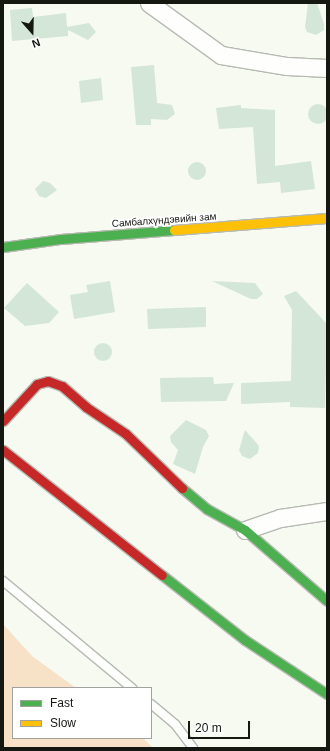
<!DOCTYPE html>
<html>
<head>
<meta charset="utf-8">
<style>
  body { margin:0 }
  #map { position:relative; width:330px; height:751px; overflow:hidden; background:#f6faf1; font-family:Helvetica,sans-serif }
  div>[style] { position:absolute }
  .green>* { inset:0; background:#f7e2c8 }
  .building>* { inset:0; background:#d4e6d7 }
  .round { border-radius:50% }
  .roads { filter:drop-shadow(1px 0 #b7bab3) drop-shadow(-1px 0 #b7bab3) drop-shadow(0 1px #b7bab3) drop-shadow(0 -1px #b7bab3) }
  .lane>* { height:8px; margin:-4px; padding:0 4px; transform-origin:4px; border-radius:4px; background:#fefefd }
  .street>* { height:17px; margin:-8.5px; padding:0 8.5px; transform-origin:8.5px; border-radius:8.5px; background:#fefefd }
  .fast>* { height:9px; margin:-4.5px; padding:0 4.5px; transform-origin:4.5px; border-radius:4.5px; background:#4caf50 }
  .slow>* { height:9px; margin:-4.5px; padding:0 4.5px; transform-origin:4.5px; border-radius:4.5px; background:#ffc107 }
  .jam>* { height:9px; margin:-4.5px; padding:0 4.5px; transform-origin:4.5px; border-radius:4.5px; background:#c62828 }
  span { translate:-50% -50%; white-space:nowrap; text-align:center; line-height:1.15; -webkit-text-stroke:3.5px #fff; paint-order:stroke }
  .street-label { font-size:10px; color:#151711 }
  .frame { position:absolute; inset:0; border:4px solid #151711; pointer-events:none }
  .legend { position:absolute; left:12px; top:687px; width:140px; height:52px; box-sizing:border-box; background:#fff; border:1px solid #a1a2a0; margin:0; padding:5px 7px; list-style:none; font-size:12px; color:#151711 }
  .legend li { display:flex; align-items:center; gap:8px; height:20px }
  .legend b { width:20px; border:1px solid #a1a2a0 }
  .north { position:absolute; left:12px; top:12px; width:40px; height:40px; -webkit-text-stroke:3px #fff; paint-order:stroke; rotate:160deg; font-size:11px; font-weight:700; line-height:16px; text-align:center; color:#151711 }
  .north::after { content:''; display:block; margin:auto; width:14px; height:18px; background:#151711; clip-path:polygon(50% 0,100% 100%,50% 72%,0 100%) }
  .scale { position:absolute; left:188px; top:721px; width:62px; height:18px; box-sizing:border-box; border:2px solid #151711; border-top:0; padding-left:5px; font-size:12px; line-height:14px; white-space:nowrap; color:#151711; -webkit-text-stroke:3px #fff; paint-order:stroke }
</style>
</head>
<body>
<div id="map">
  <div class="green">
    <i style="clip-path:polygon(3px 624px,32px 656px,76px 688px,13px 688px,13px 738px,143px 738px,153px 748px,3px 748px)"></i>
  </div>
  <div class="building">
    <i style="clip-path:polygon(308px 3px,317px 3px,324px 24px,324px 30px,316px 35px,307px 32px,305px 27px)"></i>
    <i style="clip-path:polygon(32px 8px,33px 17px,66px 13px,67px 27px,89px 23px,96px 32px,88px 40px,68px 30px,68px 36px,12px 41px,10px 10px)"></i>
    <i style="clip-path:polygon(154px 65px,157px 103px,172px 105px,175px 114px,167px 120px,151px 119px,151px 125px,136px 125px,131px 67px)"></i>
    <i style="clip-path:polygon(101px 78px,103px 100px,81px 103px,79px 81px)"></i>
    <i class="round" style="left:308px;top:104px;width:20px;height:20px"></i>
    <i style="clip-path:polygon(241px 105px,241px 108px,275px 110px,275px 166px,311px 161px,315px 189px,281px 193px,280px 182px,257px 184px,253px 127px,219px 129px,216px 108px)"></i>
    <i class="round" style="left:188px;top:162px;width:18px;height:18px"></i>
    <i style="clip-path:polygon(43px 181px,50px 183px,57px 190px,46px 198px,39px 196px,35px 189px)"></i>
    <i style="clip-path:polygon(110px 281px,115px 312px,74px 319px,70px 295px,88px 292px,86px 285px)"></i>
    <i style="clip-path:polygon(212px 281px,255px 283px,263px 294px,257px 299px,251px 299px)"></i>
    <i style="clip-path:polygon(27px 283px,59px 312px,49px 323px,25px 326px,4px 308px)"></i>
    <i style="clip-path:polygon(296px 291px,327px 324px,325px 408px,290px 407px,290px 402px,241px 404px,241px 383px,291px 381px,292px 310px,284px 296px)"></i>
    <i style="clip-path:polygon(206px 307px,206px 327px,148px 329px,147px 309px)"></i>
    <i class="round" style="left:94px;top:343px;width:18px;height:18px"></i>
    <i style="clip-path:polygon(213px 377px,214px 384px,234px 383px,226px 401px,161px 402px,160px 378px)"></i>
    <i style="clip-path:polygon(186px 420px,206px 430px,209px 436px,203px 447px,195px 474px,173px 464px,178px 450px,171px 442px,170px 436px)"></i>
    <i style="clip-path:polygon(245px 430px,259px 446px,258px 453px,250px 459px,242px 456px,239px 450px)"></i>
  </div>
  <div class="roads">
    <div class="lane">
      <i style="left:3px;top:581px;width:168px;rotate:39.7deg"></i>
      <i style="left:151px;top:704px;width:31px;rotate:40deg"></i>
      <i style="left:175px;top:724px;width:30px;rotate:53deg"></i>
    </div>
    <div class="street">
      <i style="left:149px;top:3px;width:89px;rotate:35.8deg"></i>
      <i style="left:221px;top:55px;width:67px;rotate:9.5deg"></i>
      <i style="left:287px;top:66px;width:40px;rotate:2.9deg"></i>
      <i style="left:245px;top:530px;width:37px;rotate:-19deg"></i>
      <i style="left:280px;top:518px;width:48px;rotate:-8.5deg"></i>
    </div>
    <div class="fast">
      <i style="left:3px;top:247px;width:59px;rotate:-7.9deg"></i>
      <i style="left:61px;top:239px;width:113px;rotate:-4.6deg"></i>
      <i style="left:182px;top:488px;width:33px;rotate:40deg"></i>
      <i style="left:207px;top:509px;width:43px;rotate:28.9deg"></i>
      <i style="left:245px;top:530px;width:108px;rotate:40.9deg"></i>
      <i style="left:162px;top:575px;width:105px;rotate:38.1deg"></i>
      <i style="left:245px;top:640px;width:98px;rotate:33.4deg"></i>
    </div>
    <div class="slow">
      <i style="left:174px;top:230px;width:153px;rotate:-4.5deg"></i>
    </div>
    <div class="jam">
      <i style="left:3px;top:421px;width:50px;rotate:-47.4deg"></i>
      <i style="left:37px;top:384px;width:11px;rotate:-15deg"></i>
      <i style="left:48px;top:381px;width:15px;rotate:20deg"></i>
      <i style="left:62px;top:386px;width:32px;rotate:41deg"></i>
      <i style="left:86px;top:407px;width:48px;rotate:34deg"></i>
      <i style="left:126px;top:434px;width:78px;rotate:44deg"></i>
      <i style="left:3px;top:450px;width:202px;rotate:38.2deg"></i>
    </div>
  </div>
  <div class="street-label">
    <span style="left:164px;top:220px;rotate:-4deg">Самбалхүндэвийн зам</span>
  </div>
  <div class="frame"></div>
  <ul class="legend">
  <li><b style="height:5px;background:#4caf50"></b>Fast</li>
  <li><b style="height:5px;background:#ffc107"></b>Slow</li>
  </ul>
  <div class="north">N</div>
  <div class="scale">20 m</div>
</div>
</body>
</html>
